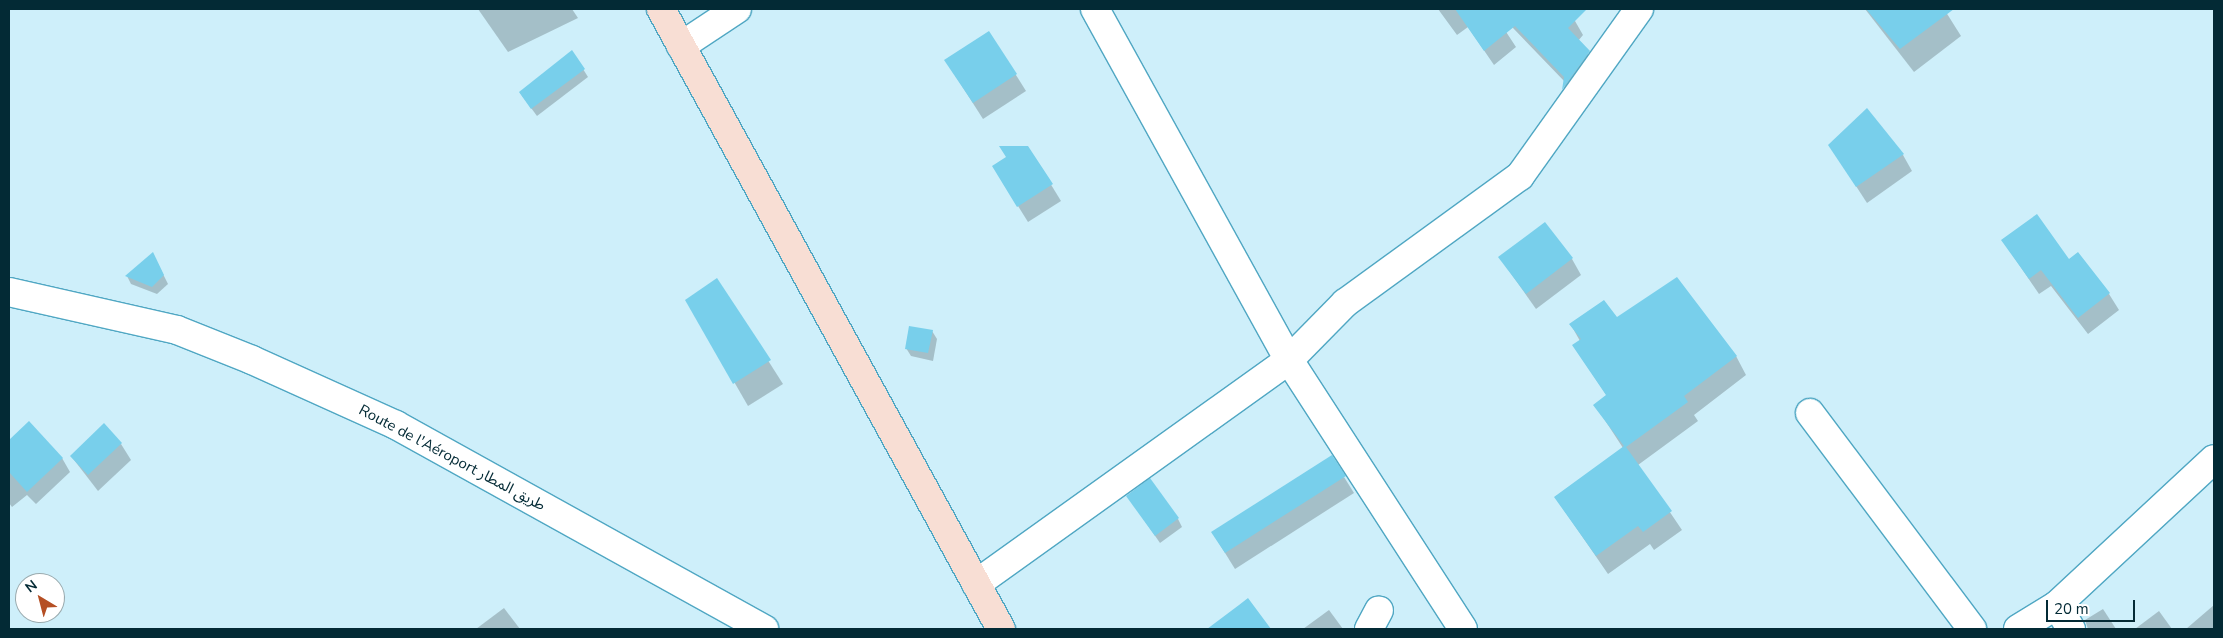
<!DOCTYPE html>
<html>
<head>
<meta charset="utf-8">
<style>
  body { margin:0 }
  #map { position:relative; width:2223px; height:638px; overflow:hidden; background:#ceeffa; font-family:"Nunito Sans","Noto Sans Arabic",sans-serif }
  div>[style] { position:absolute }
  .shadow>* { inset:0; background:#0003 }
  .building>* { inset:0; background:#78cfeb }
  .roads { filter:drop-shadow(1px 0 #50a7c3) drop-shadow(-1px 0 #50a7c3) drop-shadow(0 1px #50a7c3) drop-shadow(0 -1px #50a7c3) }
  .street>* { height:28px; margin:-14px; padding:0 14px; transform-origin:14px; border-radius:14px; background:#fff }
  .primary>* { height:28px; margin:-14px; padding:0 14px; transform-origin:14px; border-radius:14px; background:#f8ded4 }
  span { translate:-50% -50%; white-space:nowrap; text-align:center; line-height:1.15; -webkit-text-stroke:4px #fff; paint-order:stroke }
  .street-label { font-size:15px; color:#032a35 }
  .frame { position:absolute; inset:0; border:10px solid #032a35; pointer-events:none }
  .north { position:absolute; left:15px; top:573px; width:50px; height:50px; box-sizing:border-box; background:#fff; border:1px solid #9aaaae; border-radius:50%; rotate:323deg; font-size:14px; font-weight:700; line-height:20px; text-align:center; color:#032a35 }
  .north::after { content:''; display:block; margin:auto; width:18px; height:22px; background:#b54f24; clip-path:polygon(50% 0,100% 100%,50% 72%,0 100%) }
  .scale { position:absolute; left:2046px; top:600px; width:89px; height:22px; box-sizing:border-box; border:2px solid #032a35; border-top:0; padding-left:6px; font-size:15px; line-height:18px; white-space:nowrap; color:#032a35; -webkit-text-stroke:4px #fff; paint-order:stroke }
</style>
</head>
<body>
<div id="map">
  <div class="shadow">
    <i style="clip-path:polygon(478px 9px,572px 9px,578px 18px,508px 52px)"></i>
    <i style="clip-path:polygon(1438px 9px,1491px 9px,1516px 47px,1494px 65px,1468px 27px,1457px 35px)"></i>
    <i style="clip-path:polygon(1509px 9px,1564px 9px,1575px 21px,1583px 35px,1578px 41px,1597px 67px,1571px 103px,1564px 90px,1565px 82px,1513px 28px,1504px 14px)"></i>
    <i style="clip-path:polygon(1865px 9px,1944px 9px,1961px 36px,1914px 72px)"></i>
    <i style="clip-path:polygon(989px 32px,1026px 91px,983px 119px,946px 61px)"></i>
    <i style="clip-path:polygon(583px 69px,588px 77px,537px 116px,520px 93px)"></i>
    <i style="clip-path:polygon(1830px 146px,1903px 155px,1912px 171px,1867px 203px)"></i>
    <i style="clip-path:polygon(1028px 147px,1061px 201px,1028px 222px,1003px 182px)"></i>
    <i style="clip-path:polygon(2003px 241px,2069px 260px,2109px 294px,2119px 310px,2088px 334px,2051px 286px,2039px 294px)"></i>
    <i style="clip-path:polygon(1500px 258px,1572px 259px,1581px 275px,1536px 309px)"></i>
    <i style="clip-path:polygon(157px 262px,168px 284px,157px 294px,131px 284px,127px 276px)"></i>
    <i style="clip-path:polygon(717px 280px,783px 384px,748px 406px,687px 300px)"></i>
    <i style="clip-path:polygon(1616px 318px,1736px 356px,1746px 375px,1694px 415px,1698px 421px,1638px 465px,1682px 530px,1654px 550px,1650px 544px,1608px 574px,1555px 497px,1623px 448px,1595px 405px,1607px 396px,1573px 345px,1580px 341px,1571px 325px)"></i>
    <i style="clip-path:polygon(932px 331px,937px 339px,933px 361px,911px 356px,906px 348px)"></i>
    <i style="clip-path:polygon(29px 423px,62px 458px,70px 472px,36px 504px,27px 495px,12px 507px,9px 503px,9px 441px)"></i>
    <i style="clip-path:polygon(121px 444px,131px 460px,98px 491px,71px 456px)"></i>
    <i style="clip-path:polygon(1344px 477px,1354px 493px,1235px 569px,1212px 532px)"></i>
    <i style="clip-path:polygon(1133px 504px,1178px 519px,1182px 527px,1160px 543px)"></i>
    <i style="clip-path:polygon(2214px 605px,2214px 629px,2186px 629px)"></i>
    <i style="clip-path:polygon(504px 608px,520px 629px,476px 629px)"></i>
    <i style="clip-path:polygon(2103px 609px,2116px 629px,2088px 629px,2085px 620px)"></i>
    <i style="clip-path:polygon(1329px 610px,1343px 629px,1303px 629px)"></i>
    <i style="clip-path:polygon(2159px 611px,2172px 629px,2135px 629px)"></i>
    <i style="clip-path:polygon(1214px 625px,1267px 625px,1269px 629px,1217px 629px)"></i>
  </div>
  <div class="building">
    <i style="clip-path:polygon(1455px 9px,1587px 9px,1568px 28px,1590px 51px,1562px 90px,1564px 77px,1515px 26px,1484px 51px)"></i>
    <i style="clip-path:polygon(1866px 9px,1954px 9px,1900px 49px)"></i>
    <i style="clip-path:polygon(989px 31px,1017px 74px,973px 103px,944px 60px)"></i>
    <i style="clip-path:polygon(572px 50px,585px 69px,531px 109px,519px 92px)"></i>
    <i style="clip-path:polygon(1867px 108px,1904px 154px,1856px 187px,1828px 145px)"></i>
    <i style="clip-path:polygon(999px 146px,1028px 146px,1053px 184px,1017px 207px,992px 166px,1006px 157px)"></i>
    <i style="clip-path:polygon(2037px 214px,2069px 259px,2078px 252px,2110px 293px,2078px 318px,2041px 270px,2029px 279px,2001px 240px)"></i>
    <i style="clip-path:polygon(1545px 222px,1573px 258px,1526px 294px,1498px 257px)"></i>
    <i style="clip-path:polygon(153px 252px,164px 275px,152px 287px,125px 276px)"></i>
    <i style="clip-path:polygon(1677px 277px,1737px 356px,1684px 396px,1688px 402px,1626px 447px,1672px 511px,1643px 532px,1638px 526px,1596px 556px,1554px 497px,1624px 446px,1593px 405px,1606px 395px,1572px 345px,1581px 339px,1569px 324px,1604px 300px,1617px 317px)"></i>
    <i style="clip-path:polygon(717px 278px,771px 360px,733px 384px,685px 300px)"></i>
    <i style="clip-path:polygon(909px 326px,933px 330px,928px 353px,905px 349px)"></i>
    <i style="clip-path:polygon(29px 421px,63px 458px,27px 492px,9px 472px,9px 440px)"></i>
    <i style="clip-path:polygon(104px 423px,122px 443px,88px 475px,70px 456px)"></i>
    <i style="clip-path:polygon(1332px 455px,1346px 476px,1225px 553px,1211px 532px)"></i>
    <i style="clip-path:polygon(1150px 478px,1179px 518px,1155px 536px,1126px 496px)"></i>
    <i style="clip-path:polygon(1248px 598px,1271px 629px,1207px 629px,1239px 605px)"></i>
  </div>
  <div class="roads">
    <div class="street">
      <i style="left:1095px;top:9px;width:401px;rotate:61.1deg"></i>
      <i style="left:1289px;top:360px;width:320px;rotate:57.1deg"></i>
      <i style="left:681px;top:46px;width:67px;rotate:-33.5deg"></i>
      <i style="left:9px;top:292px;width:172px;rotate:12.7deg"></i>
      <i style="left:177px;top:330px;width:81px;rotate:21.8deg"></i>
      <i style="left:252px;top:360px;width:158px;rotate:24.3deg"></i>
      <i style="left:396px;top:425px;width:421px;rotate:29deg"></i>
      <i style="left:1810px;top:413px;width:270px;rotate:53.1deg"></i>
      <i style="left:976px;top:584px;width:385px;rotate:-35.6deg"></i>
      <i style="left:1289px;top:360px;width:80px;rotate:-45.5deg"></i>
      <i style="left:1345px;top:303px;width:216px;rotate:-36deg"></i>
      <i style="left:1520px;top:176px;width:205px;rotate:-54.5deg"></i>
      <i style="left:2057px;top:605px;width:28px;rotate:60deg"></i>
      <i style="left:1369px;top:629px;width:21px;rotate:-62deg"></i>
      <i style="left:2018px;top:629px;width:46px;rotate:-31.6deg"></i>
      <i style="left:2057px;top:605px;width:214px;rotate:-42.9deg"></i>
    </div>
    <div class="primary">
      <i style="left:661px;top:9px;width:707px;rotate:61.26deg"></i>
    </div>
  </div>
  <div class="street-label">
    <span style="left:452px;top:458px;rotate:28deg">Route de l'Aéroport طريق المطار</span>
  </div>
  <div class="frame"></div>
  <div class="north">N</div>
  <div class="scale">20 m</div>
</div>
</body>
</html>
